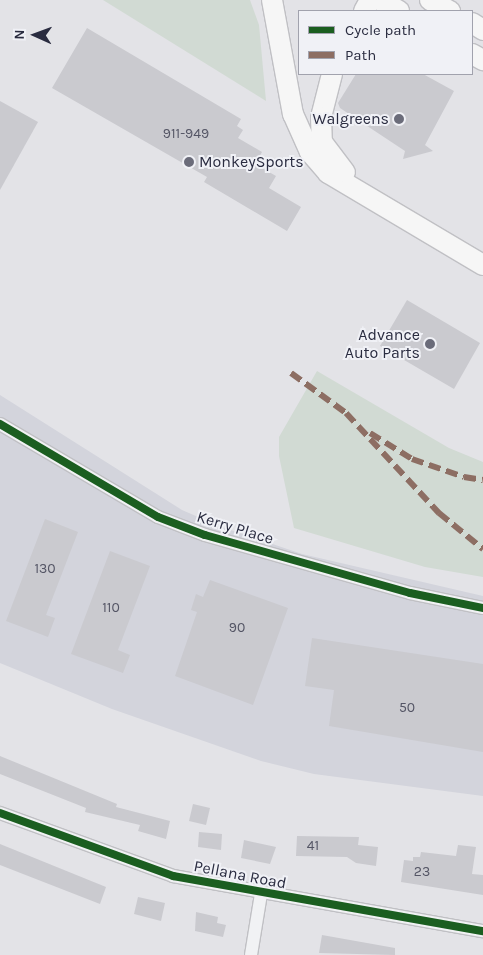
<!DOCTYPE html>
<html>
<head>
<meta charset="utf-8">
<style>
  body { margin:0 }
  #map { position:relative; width:483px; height:955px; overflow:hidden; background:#e3e3e7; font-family:Karla,sans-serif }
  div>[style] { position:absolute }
  .built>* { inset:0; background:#d3d4dc }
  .green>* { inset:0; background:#d1dad3 }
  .building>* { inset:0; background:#cacacf }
  .roads { filter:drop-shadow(1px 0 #c0c0c4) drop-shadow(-1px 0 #c0c0c4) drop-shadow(0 1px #c0c0c4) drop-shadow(0 -1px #c0c0c4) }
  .street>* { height:12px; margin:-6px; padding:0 6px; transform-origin:6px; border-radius:6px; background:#f1f2f4 }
  .primary>* { height:20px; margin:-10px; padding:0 10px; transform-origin:10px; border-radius:10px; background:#f6f6f6 }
  .quiet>* { height:6px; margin-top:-3px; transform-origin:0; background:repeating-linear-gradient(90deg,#8d6e63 0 12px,transparent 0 18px) }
  .cycleway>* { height:8px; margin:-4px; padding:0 4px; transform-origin:4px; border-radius:4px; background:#1b5e20 }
  .dots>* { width:14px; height:14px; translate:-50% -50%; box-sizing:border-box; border:2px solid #f0f1f6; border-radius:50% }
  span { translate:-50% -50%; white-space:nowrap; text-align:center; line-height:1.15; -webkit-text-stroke:4px #f0f1f6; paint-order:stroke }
  .number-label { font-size:14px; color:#545565 }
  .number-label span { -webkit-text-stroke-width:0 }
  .poi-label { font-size:16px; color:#2a2c40 }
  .right { translate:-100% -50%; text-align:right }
  .left { translate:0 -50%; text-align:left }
  .street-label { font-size:16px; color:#2a2c40 }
  .legend { position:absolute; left:298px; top:10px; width:175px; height:65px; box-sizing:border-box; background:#f0f1f6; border:1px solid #a1a2ad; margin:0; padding:6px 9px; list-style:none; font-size:15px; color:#2a2c40 }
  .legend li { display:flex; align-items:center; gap:10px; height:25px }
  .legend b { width:25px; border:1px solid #a1a2ad }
  .north { position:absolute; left:10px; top:10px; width:50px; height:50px; -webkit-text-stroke:4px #f0f1f6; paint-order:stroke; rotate:272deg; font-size:14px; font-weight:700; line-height:20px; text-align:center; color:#2a2c40 }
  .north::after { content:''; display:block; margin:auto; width:18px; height:22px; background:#2a2c40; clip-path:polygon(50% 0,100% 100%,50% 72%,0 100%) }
</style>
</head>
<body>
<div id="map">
  <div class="built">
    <i style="clip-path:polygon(0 395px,182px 510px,219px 526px,302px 554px,483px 596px,483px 796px,314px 774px,261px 761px,112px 709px,0 663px)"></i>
  </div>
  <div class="green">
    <i style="clip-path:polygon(103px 0,250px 0,259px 25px,266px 101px)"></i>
    <i style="clip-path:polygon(317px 371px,449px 448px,483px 462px,483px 577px,425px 567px,294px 528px,279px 456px,279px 437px)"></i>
  </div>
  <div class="building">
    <i style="clip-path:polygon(87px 28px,241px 119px,237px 126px,243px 130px,238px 138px,262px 152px,255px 164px,276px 176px,269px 188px,301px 207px,287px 231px,204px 182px,207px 177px,52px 88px)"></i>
    <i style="clip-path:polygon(356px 74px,423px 74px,454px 91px,425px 145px,433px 151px,403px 159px,405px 151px,340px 108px,338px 103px)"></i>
    <i style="clip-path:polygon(0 101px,38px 122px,0 190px)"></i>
    <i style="clip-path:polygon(407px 300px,480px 343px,454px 389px,380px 346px)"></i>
    <i style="clip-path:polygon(45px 519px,78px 532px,46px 615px,55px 618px,48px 637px,6px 621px)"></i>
    <i style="clip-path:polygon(110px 551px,150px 566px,118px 650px,130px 655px,123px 673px,71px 654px)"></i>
    <i style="clip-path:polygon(210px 580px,288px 608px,253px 705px,175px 676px,197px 612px,191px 610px,196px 594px,203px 597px)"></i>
    <i style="clip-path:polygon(312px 638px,483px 664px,483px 752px,329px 726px,334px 690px,305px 686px)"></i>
    <i style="clip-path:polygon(0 756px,117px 804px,116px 807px,170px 821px,166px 839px,138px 831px,140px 825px,85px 812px,86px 808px,0 774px)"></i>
    <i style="clip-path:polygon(193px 804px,210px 808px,206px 825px,189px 821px)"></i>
    <i style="clip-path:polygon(199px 832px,222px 834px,221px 850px,198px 847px)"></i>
    <i style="clip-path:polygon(297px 836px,359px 837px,358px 845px,378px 847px,376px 866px,356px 863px,347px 857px,296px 856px)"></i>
    <i style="clip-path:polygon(244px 840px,276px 847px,270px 864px,241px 858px)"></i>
    <i style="clip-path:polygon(0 844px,106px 887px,100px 904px,0 865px)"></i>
    <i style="clip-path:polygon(458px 845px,476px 847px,472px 874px,483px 875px,483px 895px,401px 882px,404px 860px,413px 861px,413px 857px,420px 857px,421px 852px,456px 856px)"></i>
    <i style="clip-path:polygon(138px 897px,165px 903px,161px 921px,134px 914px)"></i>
    <i style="clip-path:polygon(196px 912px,218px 917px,217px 923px,226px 925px,223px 937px,195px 931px)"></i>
    <i style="clip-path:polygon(322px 935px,395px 948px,395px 955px,319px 953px)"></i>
  </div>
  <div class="roads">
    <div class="street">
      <i style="left:0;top:424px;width:183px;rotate:30.5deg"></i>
      <i style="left:158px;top:517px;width:50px;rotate:21deg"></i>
      <i style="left:205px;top:535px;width:213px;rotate:15.8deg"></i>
      <i style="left:410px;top:593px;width:75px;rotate:11.6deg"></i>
      <i style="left:0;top:813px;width:184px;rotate:20deg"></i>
      <i style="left:173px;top:876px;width:315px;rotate:10.1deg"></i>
      <i style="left:251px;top:955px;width:62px;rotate:-80.7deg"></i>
    </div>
    <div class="primary">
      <i style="left:272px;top:0;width:116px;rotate:79.6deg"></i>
      <i style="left:293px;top:114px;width:42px;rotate:65.9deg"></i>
      <i style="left:310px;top:152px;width:28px;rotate:49deg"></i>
      <i style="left:328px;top:173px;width:180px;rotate:30.7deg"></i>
      <i style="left:380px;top:0;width:22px;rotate:30deg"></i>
      <i style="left:430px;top:0;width:23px;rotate:29deg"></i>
      <i style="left:364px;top:11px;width:13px;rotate:-61deg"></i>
      <i style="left:472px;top:23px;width:13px;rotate:32deg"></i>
      <i style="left:472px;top:54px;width:13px;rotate:29deg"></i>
      <i style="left:332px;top:74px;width:44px;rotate:104.3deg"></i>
      <i style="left:321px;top:117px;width:25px;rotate:88deg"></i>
      <i style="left:322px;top:142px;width:38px;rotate:53deg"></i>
    </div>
  </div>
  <div class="quiet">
    <i style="left:291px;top:373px;width:68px;rotate:36deg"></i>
    <i style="left:346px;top:413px;width:137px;rotate:47.1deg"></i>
    <i style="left:439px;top:513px;width:57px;rotate:39.3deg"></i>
    <i style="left:370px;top:433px;width:49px;rotate:31.8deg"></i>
    <i style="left:412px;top:459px;width:55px;rotate:19.1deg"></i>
    <i style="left:464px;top:477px;width:19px;rotate:9deg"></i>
  </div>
  <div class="cycleway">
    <i style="left:0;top:424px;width:183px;rotate:30.5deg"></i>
    <i style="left:158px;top:517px;width:50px;rotate:21deg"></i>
    <i style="left:205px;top:535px;width:213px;rotate:15.8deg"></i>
    <i style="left:410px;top:593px;width:75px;rotate:11.6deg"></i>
    <i style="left:0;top:813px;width:184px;rotate:20deg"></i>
    <i style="left:173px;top:876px;width:315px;rotate:10.1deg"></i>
  </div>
  <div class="dots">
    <i style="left:399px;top:119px;background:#6b6c7a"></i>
    <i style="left:189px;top:162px;background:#6b6c7a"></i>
    <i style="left:430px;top:344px;background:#6b6c7a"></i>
  </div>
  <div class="number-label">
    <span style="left:186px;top:134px">911-949</span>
    <span style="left:45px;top:569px">130</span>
    <span style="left:111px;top:608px">110</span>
    <span style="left:237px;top:628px">90</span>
    <span style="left:407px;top:708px">50</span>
    <span style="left:313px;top:846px">41</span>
    <span style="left:422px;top:872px">23</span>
  </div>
  <div class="poi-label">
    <span class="right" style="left:389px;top:119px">Walgreens</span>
    <span class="left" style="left:199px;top:162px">MonkeySports</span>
    <span class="right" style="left:420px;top:344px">Advance<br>Auto Parts</span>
  </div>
  <div class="street-label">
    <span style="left:235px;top:528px;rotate:17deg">Kerry Place</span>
    <span style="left:240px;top:875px;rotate:11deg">Pellana Road</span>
  </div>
  <ul class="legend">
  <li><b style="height:6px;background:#1b5e20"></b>Cycle path</li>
  <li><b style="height:6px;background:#8d6e63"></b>Path</li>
  </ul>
  <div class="north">N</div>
</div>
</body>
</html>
